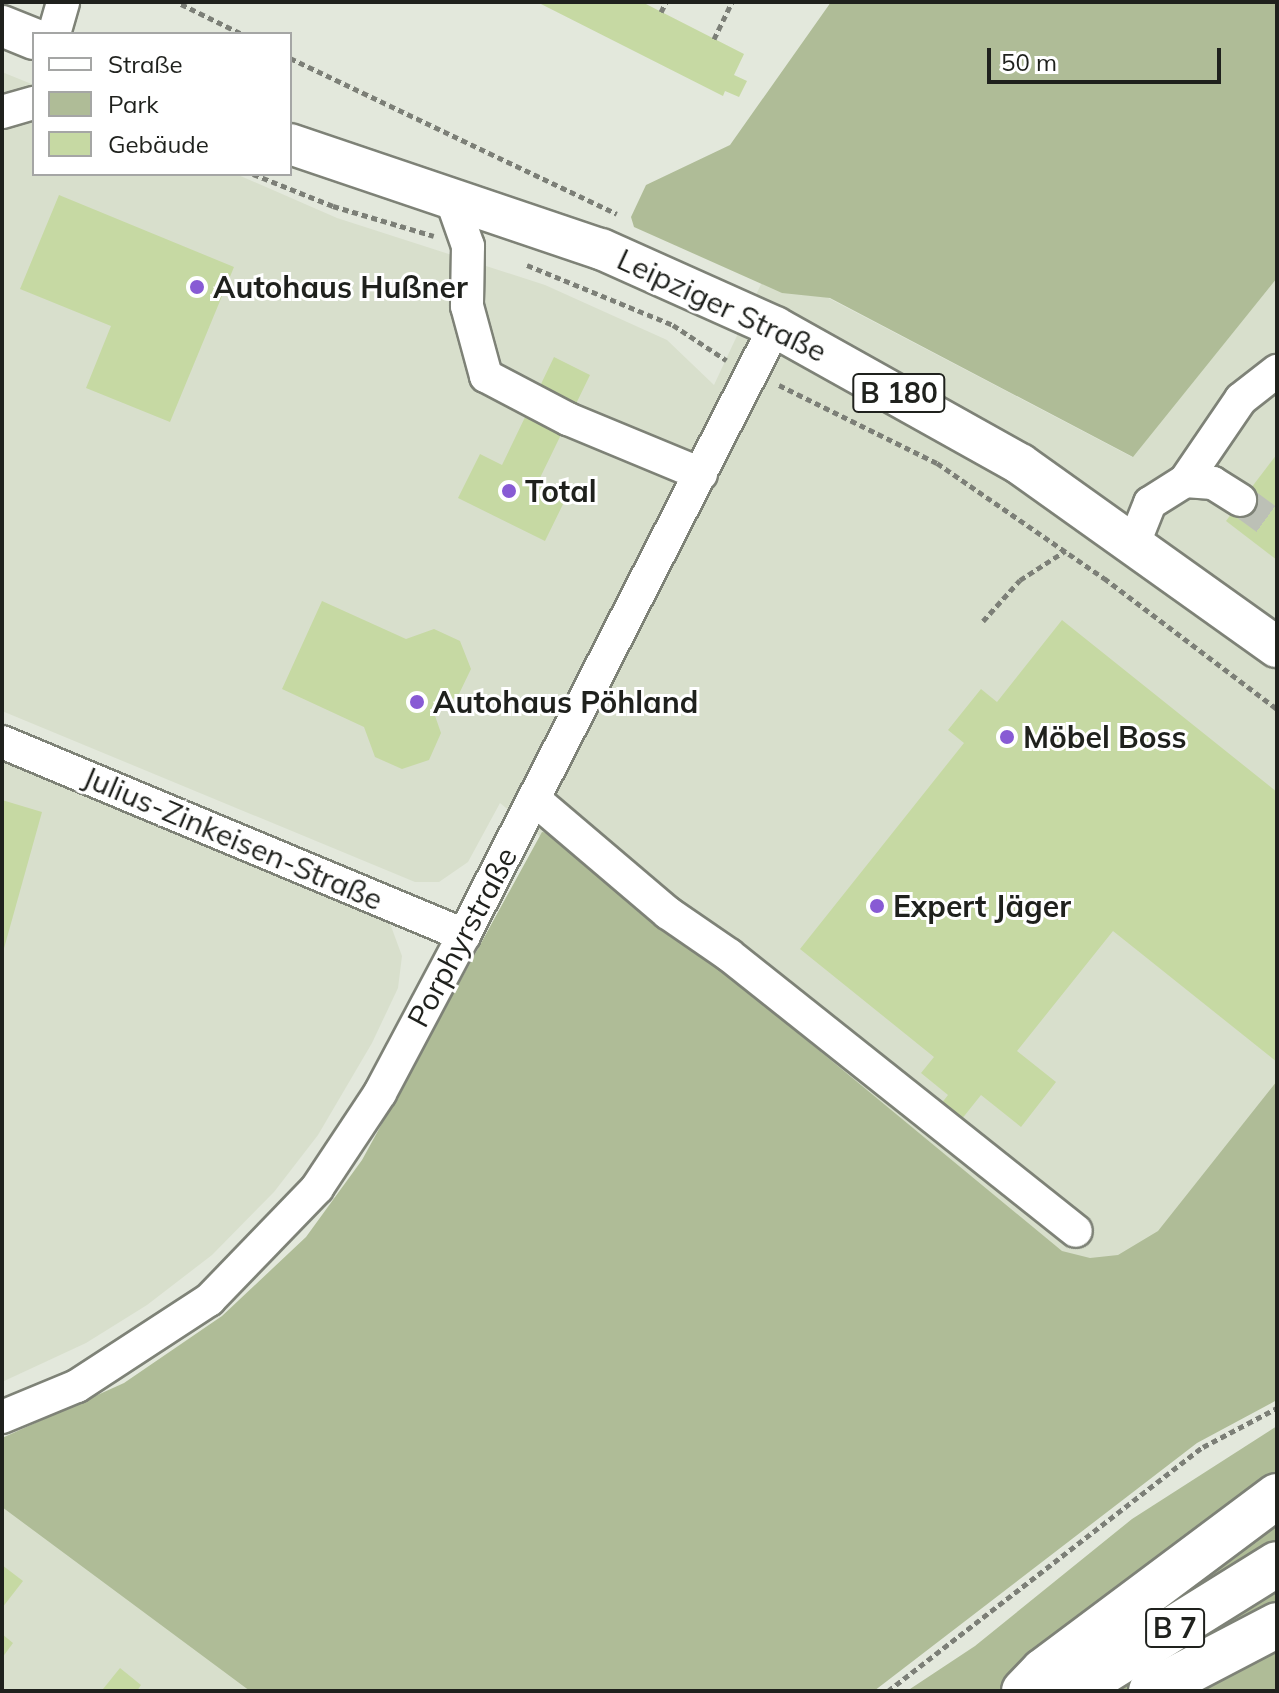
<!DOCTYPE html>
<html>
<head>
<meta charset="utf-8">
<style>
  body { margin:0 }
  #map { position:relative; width:1279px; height:1693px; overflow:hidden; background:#e3e8dc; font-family:Mulish,sans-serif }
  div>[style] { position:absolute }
  .built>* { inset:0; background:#d8dfcc }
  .green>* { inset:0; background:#afbc97 }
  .building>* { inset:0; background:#c6d9a3 }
  .minor-tunnel>* { height:32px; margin-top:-16px; transform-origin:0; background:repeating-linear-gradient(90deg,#bcc0b6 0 32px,transparent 0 48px) }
  .path>* { height:5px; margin-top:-2.5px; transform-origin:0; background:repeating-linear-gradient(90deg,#7c7f77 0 6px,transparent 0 10px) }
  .roads { filter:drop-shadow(2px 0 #7e8277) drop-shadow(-2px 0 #7e8277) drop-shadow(0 2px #7e8277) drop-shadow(0 -2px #7e8277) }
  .minor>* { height:32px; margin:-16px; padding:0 16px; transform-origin:16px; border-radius:16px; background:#fff }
  .major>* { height:40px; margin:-20px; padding:0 20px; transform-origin:20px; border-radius:20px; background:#fff }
  .highway>* { height:44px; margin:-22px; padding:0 22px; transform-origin:22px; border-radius:22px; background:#fff }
  .dots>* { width:22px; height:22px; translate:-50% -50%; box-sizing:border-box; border:4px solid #fff; border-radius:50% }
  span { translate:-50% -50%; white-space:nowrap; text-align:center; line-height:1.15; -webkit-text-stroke:6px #fff; paint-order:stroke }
  .shield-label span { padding:2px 6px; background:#fff; border:2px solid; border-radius:6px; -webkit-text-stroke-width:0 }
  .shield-label { font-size:28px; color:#1f211d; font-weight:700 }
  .poi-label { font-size:30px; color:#1f211d; font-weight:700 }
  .left { translate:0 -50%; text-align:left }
  .street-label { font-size:30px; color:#1f211d }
  .frame { position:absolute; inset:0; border:4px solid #1f211d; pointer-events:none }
  .legend { position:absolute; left:32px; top:32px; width:260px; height:144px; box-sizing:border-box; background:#fff; border:2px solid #a5a6a5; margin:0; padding:10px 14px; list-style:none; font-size:24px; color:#1f211d }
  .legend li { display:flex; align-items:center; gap:16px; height:40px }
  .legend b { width:40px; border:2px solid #a5a6a5 }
  .scale { position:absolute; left:987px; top:48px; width:234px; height:36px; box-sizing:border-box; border:4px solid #1f211d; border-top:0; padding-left:10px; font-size:24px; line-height:28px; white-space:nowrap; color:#1f211d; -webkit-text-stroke:6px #fff; paint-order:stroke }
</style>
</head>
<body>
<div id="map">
  <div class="built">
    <i style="clip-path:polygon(2px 72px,34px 85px,34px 174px,236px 174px,337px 218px,545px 285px,667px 340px,714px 385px,769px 267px,1132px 457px,1277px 278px,1277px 1166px,1108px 1311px,500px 803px,468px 862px,439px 882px,415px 882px,2px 711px)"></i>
    <i style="clip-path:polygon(2px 757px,388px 918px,402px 956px,398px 988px,372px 1043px,318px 1135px,274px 1192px,212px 1255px,147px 1305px,86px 1343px,2px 1382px)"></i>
    <i style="clip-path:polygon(2px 1496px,262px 1691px,2px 1691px)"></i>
  </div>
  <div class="green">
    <i style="clip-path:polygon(831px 2px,1277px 2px,1277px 278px,1133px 457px,830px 298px,782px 293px,634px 227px,631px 217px,646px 185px,730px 145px)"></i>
    <i style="clip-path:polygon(542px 832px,557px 834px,1062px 1251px,1090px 1258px,1118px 1255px,1158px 1231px,1277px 1081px,1277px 1400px,1197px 1443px,874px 1691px,250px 1691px,2px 1507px,2px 1438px,124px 1383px,222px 1316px,306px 1237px,362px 1160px)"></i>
    <i style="clip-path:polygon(1277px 1426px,1277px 1691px,907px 1691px,975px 1646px,1132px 1519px)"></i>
  </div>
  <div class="building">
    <i style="clip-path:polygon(537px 2px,642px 2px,744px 54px,734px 75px,747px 81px,739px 97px,725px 91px,723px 96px)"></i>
    <i style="clip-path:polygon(59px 195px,234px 267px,170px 422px,86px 388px,111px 326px,20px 289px)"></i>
    <i style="clip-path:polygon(554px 357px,590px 375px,538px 482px,567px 496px,545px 541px,458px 498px,480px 454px,502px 465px)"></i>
    <i style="clip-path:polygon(1277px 454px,1277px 560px,1226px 521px)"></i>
    <i style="clip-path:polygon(322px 601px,406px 639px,434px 629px,460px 641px,471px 669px,458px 696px,433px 710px,441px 733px,429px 760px,402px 769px,375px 757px,364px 727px,282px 689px)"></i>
    <i style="clip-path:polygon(1062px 620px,1277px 792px,1277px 1062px,1113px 931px,1017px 1051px,1056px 1082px,1021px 1127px,981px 1095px,957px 1125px,937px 1109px,948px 1095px,921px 1073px,934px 1057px,800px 949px,964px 743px,948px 730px,981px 689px,997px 702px)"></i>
    <i style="clip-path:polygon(2px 800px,42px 812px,3px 952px,2px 952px)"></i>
    <i style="clip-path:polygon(2px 1565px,23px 1581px,2px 1608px)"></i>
    <i style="clip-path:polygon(2px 1634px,13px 1643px,2px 1658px)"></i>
    <i style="clip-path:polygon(120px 1668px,141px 1685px,137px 1691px,103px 1689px)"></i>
  </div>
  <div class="minor-tunnel">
    <i style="left:1240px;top:500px;width:46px;rotate:36.1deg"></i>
  </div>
  <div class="path">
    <i style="left:181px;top:4px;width:68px;rotate:26.2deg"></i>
    <i style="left:661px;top:12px;width:11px;rotate:-63deg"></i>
    <i style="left:714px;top:39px;width:41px;rotate:-64.1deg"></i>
    <i style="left:290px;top:58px;width:362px;rotate:25.5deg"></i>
    <i style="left:253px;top:174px;width:86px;rotate:21.8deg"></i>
    <i style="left:333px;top:206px;width:105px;rotate:16.5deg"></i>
    <i style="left:527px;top:265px;width:158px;rotate:22.3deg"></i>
    <i style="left:673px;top:325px;width:64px;rotate:33.4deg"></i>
    <i style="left:779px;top:385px;width:176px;rotate:26.3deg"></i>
    <i style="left:937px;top:463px;width:203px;rotate:34.6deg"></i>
    <i style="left:1104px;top:578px;width:217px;rotate:37.1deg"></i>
    <i style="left:983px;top:621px;width:55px;rotate:-47.9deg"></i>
    <i style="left:1020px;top:580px;width:54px;rotate:-32.8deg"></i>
    <i style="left:888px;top:1691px;width:398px;rotate:-37.8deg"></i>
    <i style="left:1203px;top:1447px;width:84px;rotate:-27.8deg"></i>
  </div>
  <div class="roads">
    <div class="minor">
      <i style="left:54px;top:34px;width:33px;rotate:-74deg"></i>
      <i style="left:2px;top:112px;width:33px;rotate:-16deg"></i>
      <i style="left:451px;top:198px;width:51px;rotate:70.5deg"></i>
      <i style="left:468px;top:246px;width:60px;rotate:91deg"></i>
      <i style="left:467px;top:306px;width:73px;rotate:74.8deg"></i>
      <i style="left:486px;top:376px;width:93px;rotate:27.7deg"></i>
      <i style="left:568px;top:419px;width:144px;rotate:22.5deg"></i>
      <i style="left:1185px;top:481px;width:99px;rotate:-55.7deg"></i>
      <i style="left:1241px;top:399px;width:46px;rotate:-37.9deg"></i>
      <i style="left:1134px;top:543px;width:43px;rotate:-68.2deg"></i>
      <i style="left:1150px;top:503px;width:41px;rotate:-32.2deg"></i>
      <i style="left:1185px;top:481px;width:28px;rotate:4deg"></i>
      <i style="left:1213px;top:483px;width:32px;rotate:32deg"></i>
      <i style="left:2px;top:742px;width:501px;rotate:22.67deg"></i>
      <i style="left:534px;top:799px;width:176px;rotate:40.4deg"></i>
      <i style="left:668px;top:913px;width:74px;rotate:34.5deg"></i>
      <i style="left:729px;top:955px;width:443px;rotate:38.5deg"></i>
      <i style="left:2px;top:1417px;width:81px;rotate:-22.5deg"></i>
      <i style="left:77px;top:1386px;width:158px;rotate:-33.1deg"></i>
      <i style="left:209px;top:1300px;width:156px;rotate:-46deg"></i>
      <i style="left:317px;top:1188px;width:114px;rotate:-56.4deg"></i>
      <i style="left:380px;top:1093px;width:179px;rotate:-62deg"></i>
      <i style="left:464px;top:935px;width:683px;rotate:-62.91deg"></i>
    </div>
    <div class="major">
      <i style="left:2px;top:26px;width:35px;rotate:22deg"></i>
      <i style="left:290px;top:144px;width:328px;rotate:18.7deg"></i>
      <i style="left:601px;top:249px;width:191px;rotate:24.1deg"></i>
      <i style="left:775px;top:327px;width:281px;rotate:29.2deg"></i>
      <i style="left:1020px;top:464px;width:315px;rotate:35.5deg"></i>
    </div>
    <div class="highway">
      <i style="left:1024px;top:1691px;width:28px;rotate:-46deg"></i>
      <i style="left:1043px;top:1671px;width:292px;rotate:-36.8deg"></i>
      <i style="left:1073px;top:1691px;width:240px;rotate:-31.9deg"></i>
      <i style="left:1151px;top:1691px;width:142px;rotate:-27.6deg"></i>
    </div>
  </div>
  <div class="dots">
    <i style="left:197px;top:287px;background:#885bd4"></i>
    <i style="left:509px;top:491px;background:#885bd4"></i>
    <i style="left:417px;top:702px;background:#885bd4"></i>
    <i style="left:1007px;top:737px;background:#885bd4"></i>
    <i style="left:877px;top:906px;background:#885bd4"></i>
  </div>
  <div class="shield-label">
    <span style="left:899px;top:393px">B 180</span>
    <span style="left:1175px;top:1628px">B 7</span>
  </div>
  <div class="poi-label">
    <span class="left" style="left:213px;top:287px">Autohaus Hußner</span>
    <span class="left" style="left:525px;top:491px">Total</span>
    <span class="left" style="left:433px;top:702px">Autohaus Pöhland</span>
    <span class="left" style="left:1023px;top:737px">Möbel Boss</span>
    <span class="left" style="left:893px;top:906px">Expert Jäger</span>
  </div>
  <div class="street-label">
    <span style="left:722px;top:305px;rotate:25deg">Leipziger Straße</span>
    <span style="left:233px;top:838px;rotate:23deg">Julius-Zinkeisen-Straße</span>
    <span style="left:462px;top:937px;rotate:-62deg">Porphyrstraße</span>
  </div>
  <div class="frame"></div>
  <ul class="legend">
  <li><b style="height:10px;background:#fff"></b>Straße</li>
  <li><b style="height:22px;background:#afbc97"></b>Park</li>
  <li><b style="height:22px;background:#c6d9a3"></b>Gebäude</li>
  </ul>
  <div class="scale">50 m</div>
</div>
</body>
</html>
